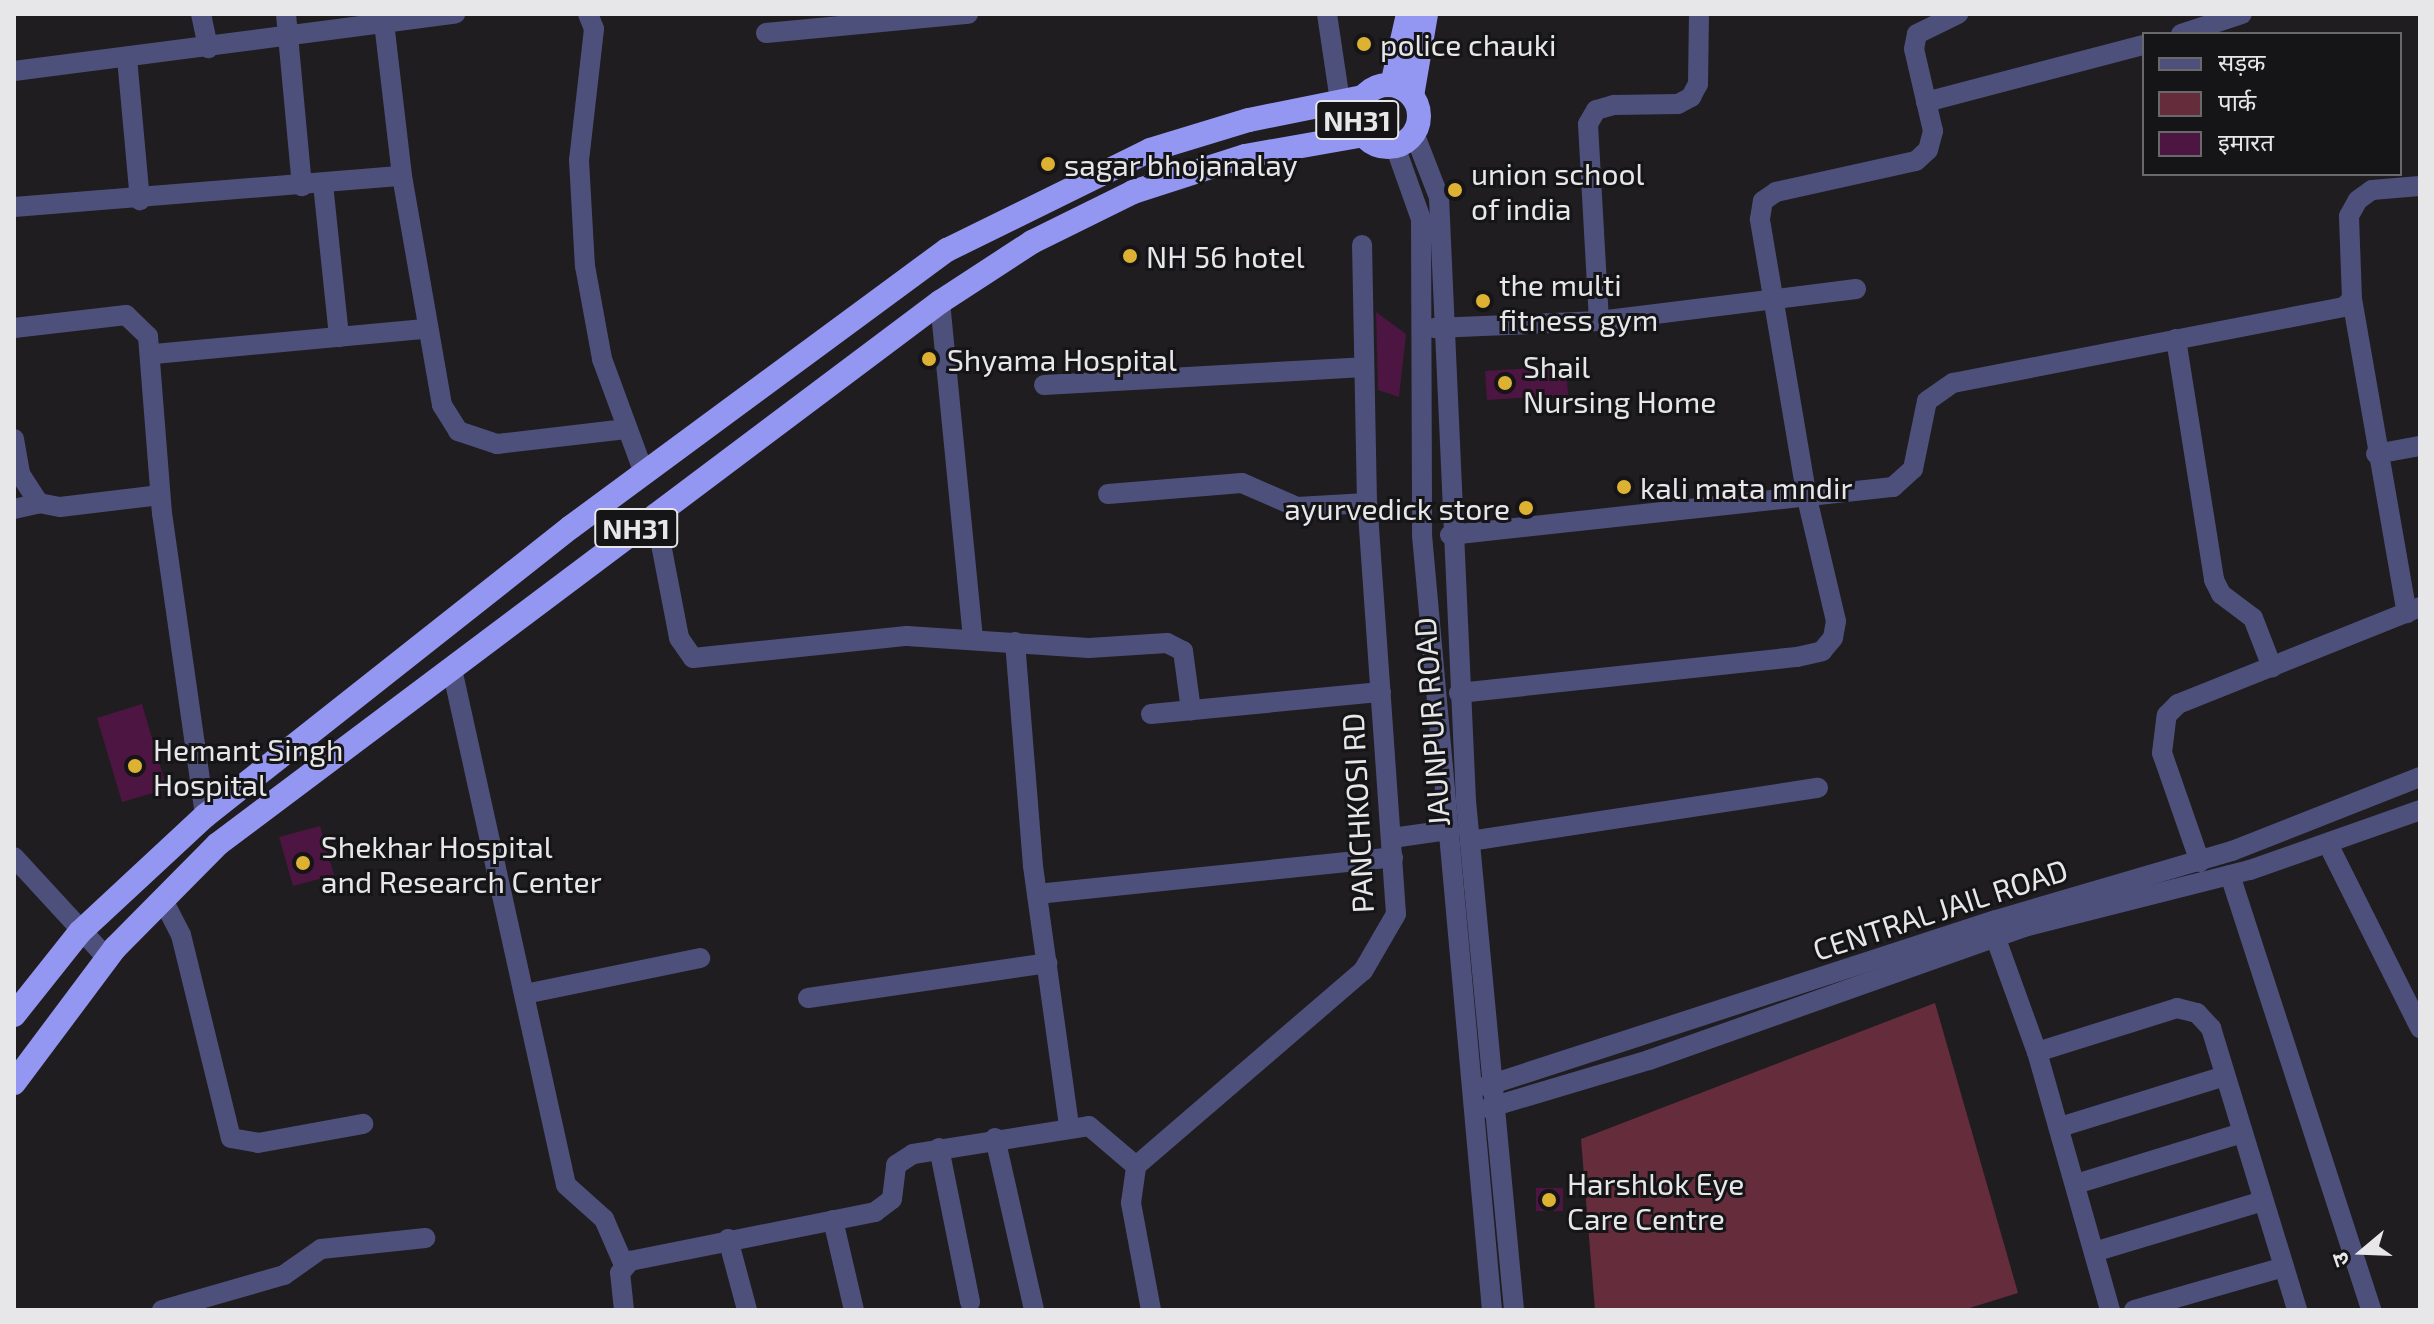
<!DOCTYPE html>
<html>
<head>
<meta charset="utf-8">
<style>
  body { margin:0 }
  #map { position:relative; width:2434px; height:1324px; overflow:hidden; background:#1f1d20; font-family:"Exo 2","Noto Sans Devanagari",sans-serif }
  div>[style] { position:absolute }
  .green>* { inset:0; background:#652d3c }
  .building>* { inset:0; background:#4d1541 }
  .minor>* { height:20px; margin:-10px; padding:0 10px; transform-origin:10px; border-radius:10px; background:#4e507c }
  .highway>* { height:24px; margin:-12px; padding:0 12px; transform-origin:12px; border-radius:12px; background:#9497f1 }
  .highway>.ring { margin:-12px; padding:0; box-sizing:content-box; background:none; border:24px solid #9497f1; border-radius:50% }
  .dots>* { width:22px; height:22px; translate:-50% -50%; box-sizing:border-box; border:4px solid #151417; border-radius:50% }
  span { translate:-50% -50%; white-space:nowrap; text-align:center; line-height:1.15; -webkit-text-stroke:6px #151417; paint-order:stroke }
  .shield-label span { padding:2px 6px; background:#151417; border:2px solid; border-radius:6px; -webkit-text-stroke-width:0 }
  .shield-label { font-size:28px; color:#e7e6e8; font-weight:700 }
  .poi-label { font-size:30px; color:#e7e6e8 }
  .left { translate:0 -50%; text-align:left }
  .right { translate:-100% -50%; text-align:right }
  .street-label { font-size:30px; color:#e7e6e8 }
  .frame { position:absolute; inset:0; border:16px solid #e7e6e8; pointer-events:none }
  .legend { position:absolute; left:2142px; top:32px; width:260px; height:144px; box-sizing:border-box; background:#151417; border:2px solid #69686b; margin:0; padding:10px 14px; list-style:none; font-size:24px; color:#e7e6e8 }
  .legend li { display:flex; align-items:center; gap:16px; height:40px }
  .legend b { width:40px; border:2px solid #69686b }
  .north { position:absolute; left:2322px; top:1212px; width:80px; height:80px; -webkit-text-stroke:6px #151417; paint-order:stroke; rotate:251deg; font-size:22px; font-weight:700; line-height:32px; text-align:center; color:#e7e6e8 }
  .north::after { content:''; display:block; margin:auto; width:28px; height:36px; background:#e7e6e8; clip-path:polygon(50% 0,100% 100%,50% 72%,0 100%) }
</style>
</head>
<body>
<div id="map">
  <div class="green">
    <i style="clip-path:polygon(1935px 1003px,2018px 1293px,1963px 1310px,1595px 1310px,1581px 1139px)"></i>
  </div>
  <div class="building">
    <i style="clip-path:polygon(1376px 312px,1406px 334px,1399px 397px,1378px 390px)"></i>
    <i style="clip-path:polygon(1566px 366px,1568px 395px,1487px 400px,1485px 371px)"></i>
    <i style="clip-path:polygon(142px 704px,167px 789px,122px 802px,97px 718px)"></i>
    <i style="clip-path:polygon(320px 826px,334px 875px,293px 886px,279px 837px)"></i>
    <i style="clip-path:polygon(1536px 1188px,1563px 1188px,1563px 1211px,1536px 1211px)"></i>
  </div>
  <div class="minor">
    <i style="left:201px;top:14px;width:35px;rotate:78deg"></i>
    <i style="left:286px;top:14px;width:173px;rotate:84.7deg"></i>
    <i style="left:383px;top:14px;width:163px;rotate:83.3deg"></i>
    <i style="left:402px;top:176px;width:232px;rotate:80.1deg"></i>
    <i style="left:442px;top:405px;width:31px;rotate:58deg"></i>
    <i style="left:458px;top:431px;width:41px;rotate:18.4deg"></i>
    <i style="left:497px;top:444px;width:130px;rotate:-6.6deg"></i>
    <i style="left:588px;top:14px;width:16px;rotate:68deg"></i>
    <i style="left:594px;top:29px;width:132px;rotate:96.5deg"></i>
    <i style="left:579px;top:160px;width:106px;rotate:86.8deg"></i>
    <i style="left:585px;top:266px;width:95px;rotate:79.6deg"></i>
    <i style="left:602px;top:359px;width:121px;rotate:69.8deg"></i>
    <i style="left:1327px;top:14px;width:88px;rotate:81.5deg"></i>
    <i style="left:766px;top:33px;width:203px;rotate:-5.4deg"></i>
    <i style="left:2181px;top:34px;width:64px;rotate:-18.2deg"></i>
    <i style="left:127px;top:58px;width:143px;rotate:84.8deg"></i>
    <i style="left:14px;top:71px;width:445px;rotate:-7.4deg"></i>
    <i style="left:1926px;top:102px;width:225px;rotate:-14.7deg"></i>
    <i style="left:1414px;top:133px;width:69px;rotate:68.7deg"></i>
    <i style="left:1439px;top:197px;width:605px;rotate:87.44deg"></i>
    <i style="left:1466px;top:801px;width:511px;rotate:84.61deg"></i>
    <i style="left:1395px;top:146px;width:77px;rotate:70.4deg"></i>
    <i style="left:1421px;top:219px;width:316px;rotate:89.8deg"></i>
    <i style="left:1422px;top:535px;width:778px;rotate:84.84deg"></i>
    <i style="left:323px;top:184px;width:154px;rotate:84deg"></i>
    <i style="left:14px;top:207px;width:389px;rotate:-4.6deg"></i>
    <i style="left:2352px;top:299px;width:319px;rotate:80.1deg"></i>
    <i style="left:940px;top:302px;width:338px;rotate:84.4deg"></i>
    <i style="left:1599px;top:321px;width:197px;rotate:-93.2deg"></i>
    <i style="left:1588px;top:124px;width:16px;rotate:-60deg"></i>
    <i style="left:1596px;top:110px;width:19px;rotate:-16deg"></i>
    <i style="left:1614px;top:105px;width:64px;rotate:-0.9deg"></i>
    <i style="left:1678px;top:104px;width:15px;rotate:-28deg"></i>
    <i style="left:1691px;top:97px;width:15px;rotate:-62deg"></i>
    <i style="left:1698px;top:84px;width:70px;rotate:-89.2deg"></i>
    <i style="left:14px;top:328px;width:113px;rotate:-6.6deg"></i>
    <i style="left:126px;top:315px;width:30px;rotate:44deg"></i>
    <i style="left:148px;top:336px;width:178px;rotate:85.5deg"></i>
    <i style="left:162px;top:513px;width:306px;rotate:81.9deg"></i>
    <i style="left:1434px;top:328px;width:165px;rotate:-2.4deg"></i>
    <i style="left:1599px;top:321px;width:259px;rotate:-7.1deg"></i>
    <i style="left:2176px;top:339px;width:244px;rotate:81deg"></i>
    <i style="left:2214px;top:580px;width:16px;rotate:63deg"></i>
    <i style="left:2221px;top:594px;width:40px;rotate:37deg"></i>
    <i style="left:2253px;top:618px;width:53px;rotate:68.8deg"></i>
    <i style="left:154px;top:354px;width:272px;rotate:-5.3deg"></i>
    <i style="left:1044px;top:385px;width:320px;rotate:-3.2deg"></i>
    <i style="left:14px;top:439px;width:36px;rotate:80deg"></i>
    <i style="left:20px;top:474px;width:35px;rotate:57deg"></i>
    <i style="left:39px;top:503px;width:21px;rotate:11deg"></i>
    <i style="left:60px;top:507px;width:101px;rotate:-6.8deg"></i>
    <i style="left:2376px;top:454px;width:45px;rotate:-10.3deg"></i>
    <i style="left:1108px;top:494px;width:134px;rotate:-4.7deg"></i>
    <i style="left:1242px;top:483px;width:60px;rotate:23.6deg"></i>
    <i style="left:1297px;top:507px;width:70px;rotate:-3.3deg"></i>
    <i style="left:14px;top:509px;width:26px;rotate:-13deg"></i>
    <i style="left:655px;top:513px;width:127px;rotate:79.1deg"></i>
    <i style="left:679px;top:638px;width:24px;rotate:55deg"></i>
    <i style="left:693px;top:658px;width:215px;rotate:-5.9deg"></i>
    <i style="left:907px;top:636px;width:182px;rotate:3.8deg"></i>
    <i style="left:1089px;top:648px;width:78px;rotate:-3.7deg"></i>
    <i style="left:1167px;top:643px;width:18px;rotate:27deg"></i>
    <i style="left:1183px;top:651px;width:60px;rotate:82.3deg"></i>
    <i style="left:1450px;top:535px;width:446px;rotate:-6.2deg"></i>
    <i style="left:1893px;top:487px;width:27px;rotate:-42deg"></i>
    <i style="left:1913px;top:469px;width:69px;rotate:-78.4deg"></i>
    <i style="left:1927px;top:401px;width:32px;rotate:-35deg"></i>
    <i style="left:1953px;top:383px;width:398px;rotate:-11deg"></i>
    <i style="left:2344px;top:307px;width:11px;rotate:-45deg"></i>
    <i style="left:2352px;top:299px;width:83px;rotate:-92.1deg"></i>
    <i style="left:2349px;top:216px;width:18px;rotate:-61deg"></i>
    <i style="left:2358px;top:200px;width:17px;rotate:-36deg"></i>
    <i style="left:2372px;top:190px;width:48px;rotate:-4.8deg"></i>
    <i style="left:1015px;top:642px;width:225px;rotate:85.4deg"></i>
    <i style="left:1033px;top:866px;width:261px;rotate:82.1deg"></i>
    <i style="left:452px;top:669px;width:528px;rotate:77.54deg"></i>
    <i style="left:566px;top:1185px;width:51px;rotate:41.8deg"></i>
    <i style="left:604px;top:1219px;width:50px;rotate:66.5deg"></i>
    <i style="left:1459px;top:693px;width:340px;rotate:-6.1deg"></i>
    <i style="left:1797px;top:657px;width:26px;rotate:-13deg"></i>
    <i style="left:1822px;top:651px;width:17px;rotate:-50deg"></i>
    <i style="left:1833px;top:638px;width:17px;rotate:-80deg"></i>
    <i style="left:1836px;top:621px;width:126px;rotate:-103.3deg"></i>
    <i style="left:1807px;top:498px;width:283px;rotate:-99.6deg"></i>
    <i style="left:1760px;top:219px;width:18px;rotate:-81deg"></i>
    <i style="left:1763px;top:201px;width:16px;rotate:-35deg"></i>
    <i style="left:1776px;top:192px;width:143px;rotate:-12.5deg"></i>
    <i style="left:1916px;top:161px;width:16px;rotate:-43deg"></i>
    <i style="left:1928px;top:150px;width:20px;rotate:-75deg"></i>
    <i style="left:1933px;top:131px;width:84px;rotate:-103deg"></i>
    <i style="left:1914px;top:49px;width:15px;rotate:-79deg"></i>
    <i style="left:1917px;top:34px;width:46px;rotate:-26deg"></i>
    <i style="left:1151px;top:714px;width:231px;rotate:-5.5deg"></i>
    <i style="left:1392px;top:838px;width:58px;rotate:-8deg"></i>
    <i style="left:1470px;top:841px;width:352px;rotate:-8.7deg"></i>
    <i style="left:2328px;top:844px;width:206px;rotate:63.4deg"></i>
    <i style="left:14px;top:857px;width:137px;rotate:47.4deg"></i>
    <i style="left:2200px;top:862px;width:115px;rotate:-109.2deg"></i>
    <i style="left:2162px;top:753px;width:38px;rotate:-83deg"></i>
    <i style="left:2167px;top:715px;width:16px;rotate:-45deg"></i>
    <i style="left:2178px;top:704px;width:261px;rotate:-21.8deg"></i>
    <i style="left:2230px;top:875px;width:457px;rotate:72deg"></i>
    <i style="left:1037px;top:894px;width:358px;rotate:-5.9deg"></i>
    <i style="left:162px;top:898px;width:42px;rotate:62.8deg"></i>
    <i style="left:181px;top:935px;width:209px;rotate:76.2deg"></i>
    <i style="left:231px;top:1138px;width:27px;rotate:10deg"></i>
    <i style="left:258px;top:1143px;width:107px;rotate:-10.3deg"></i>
    <i style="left:1992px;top:928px;width:132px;rotate:70.1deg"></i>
    <i style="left:2037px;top:1052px;width:268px;rotate:74.2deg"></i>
    <i style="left:525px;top:994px;width:179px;rotate:-11.6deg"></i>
    <i style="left:808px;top:998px;width:242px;rotate:-8.3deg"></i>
    <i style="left:2037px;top:1052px;width:147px;rotate:-17.4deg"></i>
    <i style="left:2177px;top:1008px;width:21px;rotate:14deg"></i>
    <i style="left:2197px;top:1013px;width:21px;rotate:47deg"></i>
    <i style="left:2211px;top:1028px;width:295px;rotate:73deg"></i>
    <i style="left:1486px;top:1086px;width:536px;rotate:-18.03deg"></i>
    <i style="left:1996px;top:920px;width:246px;rotate:-16.3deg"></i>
    <i style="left:2232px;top:851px;width:202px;rotate:-21.5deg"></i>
    <i style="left:1488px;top:1108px;width:168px;rotate:-16.6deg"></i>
    <i style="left:1649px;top:1060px;width:398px;rotate:-19.5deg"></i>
    <i style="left:2024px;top:927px;width:233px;rotate:-14.2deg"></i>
    <i style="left:2250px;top:870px;width:180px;rotate:-19.4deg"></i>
    <i style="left:2060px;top:1127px;width:173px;rotate:-17.2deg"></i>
    <i style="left:995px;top:1138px;width:176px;rotate:77.2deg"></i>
    <i style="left:939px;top:1148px;width:157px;rotate:78.6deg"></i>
    <i style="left:2076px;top:1184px;width:174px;rotate:-17.1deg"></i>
    <i style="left:833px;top:1220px;width:92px;rotate:76.9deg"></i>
    <i style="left:728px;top:1239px;width:73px;rotate:75deg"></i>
    <i style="left:2094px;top:1252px;width:177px;rotate:-16.8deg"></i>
    <i style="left:162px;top:1310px;width:127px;rotate:-16deg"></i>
    <i style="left:284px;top:1275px;width:45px;rotate:-35.1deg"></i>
    <i style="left:321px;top:1249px;width:105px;rotate:-6deg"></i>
    <i style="left:624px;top:1310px;width:37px;rotate:-96deg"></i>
    <i style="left:620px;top:1273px;width:16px;rotate:-50deg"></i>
    <i style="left:630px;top:1261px;width:250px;rotate:-11.3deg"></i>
    <i style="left:875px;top:1212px;width:21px;rotate:-37deg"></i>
    <i style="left:892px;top:1199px;width:34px;rotate:-83deg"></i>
    <i style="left:896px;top:1165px;width:20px;rotate:-33deg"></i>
    <i style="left:913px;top:1154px;width:178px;rotate:-9deg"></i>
    <i style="left:1089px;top:1126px;width:62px;rotate:40.4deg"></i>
    <i style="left:1151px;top:1310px;width:109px;rotate:-100.6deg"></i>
    <i style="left:1131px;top:1203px;width:37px;rotate:-82deg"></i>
    <i style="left:1136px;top:1166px;width:299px;rotate:-40.7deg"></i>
    <i style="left:1363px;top:971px;width:66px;rotate:-59.9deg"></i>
    <i style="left:1396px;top:914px;width:412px;rotate:-94deg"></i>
    <i style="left:1367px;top:503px;width:258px;rotate:-91.1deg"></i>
    <i style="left:2134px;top:1310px;width:156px;rotate:-16deg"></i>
  </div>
  <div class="highway">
    <i style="left:1392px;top:85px;width:73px;rotate:-77.3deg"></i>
    <i class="ring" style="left:1357px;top:85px;width:38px;height:38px"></i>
    <i style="left:1412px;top:96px;width:83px;rotate:-80.3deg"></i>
    <i style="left:14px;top:1015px;width:106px;rotate:-51.5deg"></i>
    <i style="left:80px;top:932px;width:171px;rotate:-42.9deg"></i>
    <i style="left:205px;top:816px;width:466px;rotate:-38.3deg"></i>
    <i style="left:571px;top:527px;width:467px;rotate:-36.4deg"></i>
    <i style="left:947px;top:250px;width:226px;rotate:-26.2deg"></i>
    <i style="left:1150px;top:150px;width:103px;rotate:-16.9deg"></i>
    <i style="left:1249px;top:120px;width:116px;rotate:-11.4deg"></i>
    <i style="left:14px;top:1083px;width:169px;rotate:-53.2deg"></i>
    <i style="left:115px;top:948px;width:146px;rotate:-45.3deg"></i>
    <i style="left:218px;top:844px;width:903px;rotate:-36.9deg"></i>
    <i style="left:940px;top:302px;width:110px;rotate:-33.1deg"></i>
    <i style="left:1032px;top:242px;width:113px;rotate:-26.3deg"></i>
    <i style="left:1133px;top:192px;width:118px;rotate:-17.8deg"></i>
    <i style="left:1245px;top:156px;width:121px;rotate:-10deg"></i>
  </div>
  <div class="dots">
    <i style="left:1364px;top:44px;background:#ddb233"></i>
    <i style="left:1048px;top:164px;background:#ddb233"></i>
    <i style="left:1455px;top:190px;background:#ddb233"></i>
    <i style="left:1130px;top:256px;background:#ddb233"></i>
    <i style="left:1483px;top:301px;background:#ddb233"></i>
    <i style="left:929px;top:359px;background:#ddb233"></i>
    <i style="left:1505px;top:383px;background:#ddb233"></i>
    <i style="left:1624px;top:487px;background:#ddb233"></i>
    <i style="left:1526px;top:508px;background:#ddb233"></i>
    <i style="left:135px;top:766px;background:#ddb233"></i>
    <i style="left:303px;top:863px;background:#ddb233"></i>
    <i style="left:1549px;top:1200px;background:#ddb233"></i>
  </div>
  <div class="shield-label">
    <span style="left:1357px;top:120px">NH31</span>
    <span style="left:636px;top:528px">NH31</span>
  </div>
  <div class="poi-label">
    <span class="left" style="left:1380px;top:44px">police chauki</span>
    <span class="left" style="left:1064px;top:164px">sagar bhojanalay</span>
    <span class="left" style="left:1471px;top:190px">union school<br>of india</span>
    <span class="left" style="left:1146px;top:256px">NH 56 hotel</span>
    <span class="left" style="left:1499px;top:301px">the multi<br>fitness gym</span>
    <span class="left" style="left:947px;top:359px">Shyama Hospital</span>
    <span class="left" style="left:1523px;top:383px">Shail<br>Nursing Home</span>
    <span class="left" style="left:1640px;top:487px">kali mata mndir</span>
    <span class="right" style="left:1510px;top:508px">ayurvedick store</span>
    <span class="left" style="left:153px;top:766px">Hemant Singh<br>Hospital</span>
    <span class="left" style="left:321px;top:863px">Shekhar Hospital<br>and Research Center</span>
    <span class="left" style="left:1567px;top:1200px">Harshlok Eye<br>Care Centre</span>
  </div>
  <div class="street-label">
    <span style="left:1431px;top:722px;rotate:-94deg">JAUNPUR ROAD</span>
    <span style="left:1357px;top:813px;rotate:-93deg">PANCHKOSI RD</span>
    <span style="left:1940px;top:909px;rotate:-18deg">CENTRAL JAIL ROAD</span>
  </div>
  <div class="frame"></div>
  <ul class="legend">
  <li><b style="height:10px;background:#4e507c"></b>सड़क</li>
  <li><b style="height:22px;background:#652d3c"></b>पार्क</li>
  <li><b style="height:22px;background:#4d1541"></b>इमारत</li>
  </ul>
  <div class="north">उ</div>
</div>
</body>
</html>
